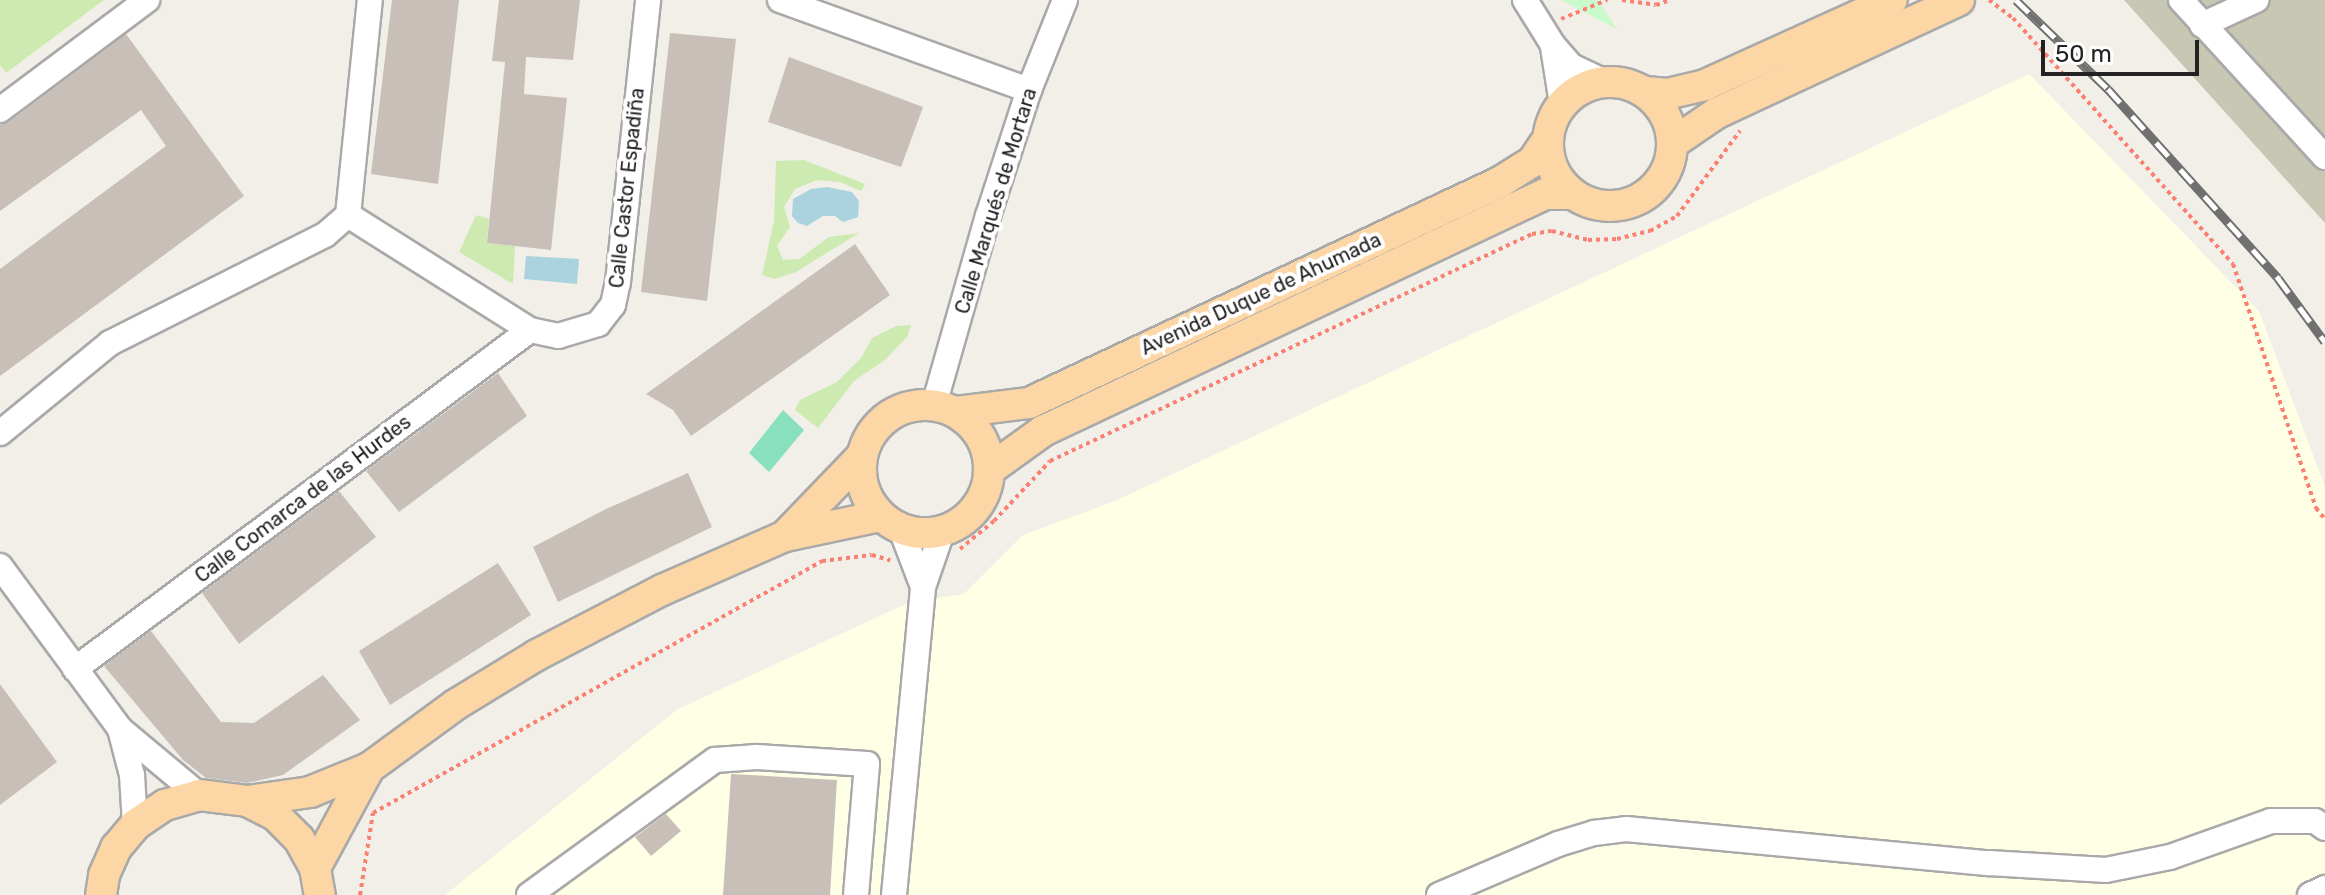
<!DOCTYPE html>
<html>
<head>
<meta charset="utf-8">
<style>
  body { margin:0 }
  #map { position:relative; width:2325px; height:895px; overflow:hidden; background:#f2efe9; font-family:Rubik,sans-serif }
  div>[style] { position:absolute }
  .education>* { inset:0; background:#ffffe5 }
  .construction>* { inset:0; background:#c7c7b4 }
  .grass>* { inset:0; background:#cdebb0 }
  .park>* { inset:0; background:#c8facc }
  .pitch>* { inset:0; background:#88e0be }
  .water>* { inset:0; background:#aad3df }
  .building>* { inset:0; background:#c7bfb8 }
  .path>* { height:4px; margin-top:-2px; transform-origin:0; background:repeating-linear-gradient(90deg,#fa8072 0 4px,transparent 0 8px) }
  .roads { filter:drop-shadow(2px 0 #a9a9a9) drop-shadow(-2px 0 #a9a9a9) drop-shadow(0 2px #a9a9a9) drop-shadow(0 -2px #a9a9a9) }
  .minor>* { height:24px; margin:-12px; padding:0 12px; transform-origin:12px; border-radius:12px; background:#fff }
  .major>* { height:30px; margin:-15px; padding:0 15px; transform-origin:15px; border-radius:15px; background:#fcd6a4 }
  .major>.ring { margin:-15px; padding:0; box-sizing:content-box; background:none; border:30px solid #fcd6a4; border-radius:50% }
  .rail>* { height:9px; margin-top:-4.5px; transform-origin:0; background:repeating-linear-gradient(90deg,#fff 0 18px,#707070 0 36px); box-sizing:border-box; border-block:2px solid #707070 }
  span { translate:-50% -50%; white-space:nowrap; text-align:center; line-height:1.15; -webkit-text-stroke:8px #fff; paint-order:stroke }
  .street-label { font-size:20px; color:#222 }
  .scale { position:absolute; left:2041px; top:40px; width:158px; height:36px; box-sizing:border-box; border:4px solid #222; border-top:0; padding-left:10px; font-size:24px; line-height:28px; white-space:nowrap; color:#222; -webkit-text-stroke:6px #fff; paint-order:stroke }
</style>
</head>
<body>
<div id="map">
  <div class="education">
    <i style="clip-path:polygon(2029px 74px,2259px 311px,2325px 487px,2325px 895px,445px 895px,678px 709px,910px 602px,964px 594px,1023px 535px,1115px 501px)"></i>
  </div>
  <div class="construction">
    <i style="clip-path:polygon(2124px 0,2325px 0,2325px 223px)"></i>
  </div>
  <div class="grass">
    <i style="clip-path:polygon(0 0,104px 0,6px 73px,0 65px)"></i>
    <i style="clip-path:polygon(804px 160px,865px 184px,861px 191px,840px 182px,817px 180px,795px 189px,784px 207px,790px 227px,777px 246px,783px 260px,799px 259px,829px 237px,859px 233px,796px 272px,774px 279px,762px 275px,774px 221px,776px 161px)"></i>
    <i style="clip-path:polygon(476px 215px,489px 219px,487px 243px,515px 246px,513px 284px,459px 252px)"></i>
    <i style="clip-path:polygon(911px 325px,907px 337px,885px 360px,854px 381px,818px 428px,795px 410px,800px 400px,837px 382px,861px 358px,872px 338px,896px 326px)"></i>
  </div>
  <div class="park">
    <i style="clip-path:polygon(1561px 0,1598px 0,1617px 29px)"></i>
  </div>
  <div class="pitch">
    <i style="clip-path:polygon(783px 410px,804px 430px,769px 472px,749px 453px)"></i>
  </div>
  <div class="water">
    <i style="clip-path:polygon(827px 187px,852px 192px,859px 201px,858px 217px,843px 222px,835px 216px,823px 216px,807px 226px,798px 223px,792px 216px,793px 199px,811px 189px)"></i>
    <i style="clip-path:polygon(526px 256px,579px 259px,577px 284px,524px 279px)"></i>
  </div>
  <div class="building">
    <i style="clip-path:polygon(392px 0,459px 0,438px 184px,371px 174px)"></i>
    <i style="clip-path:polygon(499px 0,580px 0,573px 60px,526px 57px,524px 94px,567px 98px,551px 250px,487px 243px,505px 62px,492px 61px)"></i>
    <i style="clip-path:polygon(670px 33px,736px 39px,707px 301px,641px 292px)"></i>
    <i style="clip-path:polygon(126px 34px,244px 196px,0 376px,0 269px,166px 146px,141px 110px,0 211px,0 125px,9px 122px)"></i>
    <i style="clip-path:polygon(789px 57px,923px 107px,901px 167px,768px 122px)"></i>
    <i style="clip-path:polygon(855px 244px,890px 295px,691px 436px,673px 410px,646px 394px)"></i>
    <i style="clip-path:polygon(498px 373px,527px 416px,399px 512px,366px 471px)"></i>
    <i style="clip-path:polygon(688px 473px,712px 527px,558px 602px,533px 547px,606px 509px)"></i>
    <i style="clip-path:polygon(339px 491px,376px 537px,239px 644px,202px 593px)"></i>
    <i style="clip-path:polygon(498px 563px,531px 615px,390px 705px,359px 651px)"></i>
    <i style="clip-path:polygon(151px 631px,221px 722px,254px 723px,323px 675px,360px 720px,283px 775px,247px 783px,206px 778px,183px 760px,104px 666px)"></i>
    <i style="clip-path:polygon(0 684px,57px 762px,0 805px)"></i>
    <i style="clip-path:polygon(731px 774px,837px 780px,830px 895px,723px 895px)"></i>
    <i style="clip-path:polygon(666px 814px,681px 831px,651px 856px,635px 837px)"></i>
  </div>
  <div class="path">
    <i style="left:1622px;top:0;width:34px;rotate:8deg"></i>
    <i style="left:1656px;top:5px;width:15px;rotate:-20deg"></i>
    <i style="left:1989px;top:0;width:30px;rotate:37deg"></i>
    <i style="left:2013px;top:18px;width:330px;rotate:48.2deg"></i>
    <i style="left:2233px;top:264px;width:258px;rotate:71.2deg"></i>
    <i style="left:2316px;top:508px;width:14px;rotate:51deg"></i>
    <i style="left:1561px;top:19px;width:50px;rotate:-22.4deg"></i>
    <i style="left:960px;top:549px;width:44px;rotate:-39.5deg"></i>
    <i style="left:994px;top:521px;width:82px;rotate:-47deg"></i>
    <i style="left:1050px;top:461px;width:533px;rotate:-25.22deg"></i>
    <i style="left:1532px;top:234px;width:20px;rotate:-9deg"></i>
    <i style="left:1552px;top:231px;width:37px;rotate:14deg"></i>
    <i style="left:1588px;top:240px;width:29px;rotate:-2deg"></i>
    <i style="left:1617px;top:239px;width:34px;rotate:-14deg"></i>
    <i style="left:1650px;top:231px;width:31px;rotate:-29deg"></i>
    <i style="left:1677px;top:216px;width:106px;rotate:-53.5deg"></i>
    <i style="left:360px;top:895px;width:83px;rotate:-81deg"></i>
    <i style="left:373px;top:813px;width:515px;rotate:-29.3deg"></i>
    <i style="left:822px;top:561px;width:50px;rotate:-6.8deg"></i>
    <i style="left:872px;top:555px;width:19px;rotate:16deg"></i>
  </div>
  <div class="roads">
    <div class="minor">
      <i style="left:780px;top:0;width:265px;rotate:19.9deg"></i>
      <i style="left:1525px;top:0;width:53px;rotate:58.1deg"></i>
      <i style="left:1553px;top:45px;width:28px;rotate:49deg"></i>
      <i style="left:1571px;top:66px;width:38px;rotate:25deg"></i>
      <i style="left:2181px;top:0;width:213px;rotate:47.5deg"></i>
      <i style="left:2202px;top:25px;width:60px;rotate:-24.8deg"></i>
      <i style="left:1553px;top:47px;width:58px;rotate:81deg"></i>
      <i style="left:0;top:110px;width:184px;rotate:-36.8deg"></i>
      <i style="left:348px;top:215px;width:215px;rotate:32.3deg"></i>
      <i style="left:530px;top:330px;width:29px;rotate:12deg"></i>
      <i style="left:558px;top:336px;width:42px;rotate:-16.7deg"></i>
      <i style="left:598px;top:324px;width:24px;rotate:-52deg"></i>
      <i style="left:613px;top:305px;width:24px;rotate:-78deg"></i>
      <i style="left:618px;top:282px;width:284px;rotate:-83.9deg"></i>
      <i style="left:348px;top:215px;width:216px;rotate:-84.2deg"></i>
      <i style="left:934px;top:405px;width:197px;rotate:-74.1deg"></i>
      <i style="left:988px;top:216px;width:133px;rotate:-72deg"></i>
      <i style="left:1029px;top:90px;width:97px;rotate:-68.2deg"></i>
      <i style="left:0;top:433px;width:142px;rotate:-39.3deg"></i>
      <i style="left:110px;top:343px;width:241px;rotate:-26.7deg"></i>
      <i style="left:325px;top:235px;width:30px;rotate:-41deg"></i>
      <i style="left:901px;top:529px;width:62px;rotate:69.2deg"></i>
      <i style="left:923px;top:587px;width:61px;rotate:-71deg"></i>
      <i style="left:0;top:566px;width:202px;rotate:53.6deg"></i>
      <i style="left:120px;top:729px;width:103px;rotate:39.9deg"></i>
      <i style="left:75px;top:669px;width:567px;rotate:-36.69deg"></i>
      <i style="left:120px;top:729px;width:48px;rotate:75.4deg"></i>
      <i style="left:132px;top:775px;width:50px;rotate:86.6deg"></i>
      <i style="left:529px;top:895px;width:230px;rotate:-36deg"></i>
      <i style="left:715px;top:760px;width:42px;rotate:-4.1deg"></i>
      <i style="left:757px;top:757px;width:110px;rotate:3.6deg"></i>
      <i style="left:867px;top:764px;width:130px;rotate:94.8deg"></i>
      <i style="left:894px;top:895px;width:309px;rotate:-84.6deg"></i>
      <i style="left:1439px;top:895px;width:129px;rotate:-23.2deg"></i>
      <i style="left:1558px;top:844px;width:38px;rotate:-17deg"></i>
      <i style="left:1594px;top:833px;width:32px;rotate:-7deg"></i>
      <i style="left:1626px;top:829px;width:365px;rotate:5.4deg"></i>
      <i style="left:1989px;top:863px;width:117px;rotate:3.4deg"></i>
      <i style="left:2106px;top:870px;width:65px;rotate:-11.5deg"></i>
      <i style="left:2170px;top:857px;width:107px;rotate:-19.6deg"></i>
      <i style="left:2271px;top:821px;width:44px"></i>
      <i style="left:2315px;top:821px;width:12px;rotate:35deg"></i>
      <i style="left:2310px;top:895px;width:17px;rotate:-25deg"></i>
    </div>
    <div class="major">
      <i class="ring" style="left:1548px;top:82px;width:94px;height:94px"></i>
      <i style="left:1646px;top:92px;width:21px;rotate:5deg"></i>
      <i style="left:1667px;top:94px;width:39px;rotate:-13deg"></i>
      <i style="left:1705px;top:85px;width:205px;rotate:-24.4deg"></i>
      <i style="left:1673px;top:143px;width:53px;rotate:-34.3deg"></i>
      <i style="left:1717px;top:113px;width:267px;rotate:-25deg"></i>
      <i class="ring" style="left:861px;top:405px;width:98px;height:98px"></i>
      <i style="left:956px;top:412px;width:74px;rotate:-7deg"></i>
      <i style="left:1029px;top:403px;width:520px;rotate:-25.14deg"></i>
      <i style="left:1500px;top:182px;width:39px;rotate:-32deg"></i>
      <i style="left:1533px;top:161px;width:27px;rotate:-56deg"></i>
      <i style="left:989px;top:470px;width:67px;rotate:-35.8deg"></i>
      <i style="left:1043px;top:431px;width:555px;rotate:-25.27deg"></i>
      <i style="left:1545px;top:194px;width:27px"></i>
      <i style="left:785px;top:536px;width:110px;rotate:-46.1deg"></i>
      <i style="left:247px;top:801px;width:64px;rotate:-8.1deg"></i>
      <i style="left:310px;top:792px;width:64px;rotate:-22.1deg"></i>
      <i style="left:369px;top:768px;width:107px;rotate:-36.2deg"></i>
      <i style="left:455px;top:705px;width:96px;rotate:-31.4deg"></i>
      <i style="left:537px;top:655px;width:141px;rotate:-27.5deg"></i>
      <i style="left:662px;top:590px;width:134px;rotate:-23.7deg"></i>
      <i style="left:785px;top:536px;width:97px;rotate:-11.9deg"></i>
      <i style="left:315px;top:868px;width:114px;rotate:-61.6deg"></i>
      <i style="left:101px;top:895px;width:20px;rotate:-81deg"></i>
      <i style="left:104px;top:875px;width:30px;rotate:-66deg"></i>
      <i style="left:116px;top:848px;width:30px;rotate:-50deg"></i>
      <i style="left:135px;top:825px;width:36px;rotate:-34deg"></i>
      <i style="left:165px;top:805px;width:35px;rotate:-16deg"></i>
      <i style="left:199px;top:795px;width:48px;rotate:7.1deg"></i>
      <i style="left:247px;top:801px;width:33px;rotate:27deg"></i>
      <i style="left:276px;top:816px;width:33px;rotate:45deg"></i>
      <i style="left:299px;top:839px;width:33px;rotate:61deg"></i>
      <i style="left:315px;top:868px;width:27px;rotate:80deg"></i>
    </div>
  </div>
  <div class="rail">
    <i style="left:2016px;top:0;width:128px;rotate:44.1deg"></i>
    <i style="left:2108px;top:89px;width:254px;rotate:48deg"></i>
    <i style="left:2278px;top:278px;width:79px;rotate:53.7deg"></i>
  </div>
  <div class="street-label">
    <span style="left:627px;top:188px;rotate:-84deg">Calle Castor Espadiña</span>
    <span style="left:996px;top:201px;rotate:-73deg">Calle Marqués de Mortara</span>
    <span style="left:1261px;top:294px;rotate:-25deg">Avenida Duque de Ahumada</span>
    <span style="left:303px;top:499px;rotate:-37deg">Calle Comarca de las Hurdes</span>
  </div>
  <div class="scale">50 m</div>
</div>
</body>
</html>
